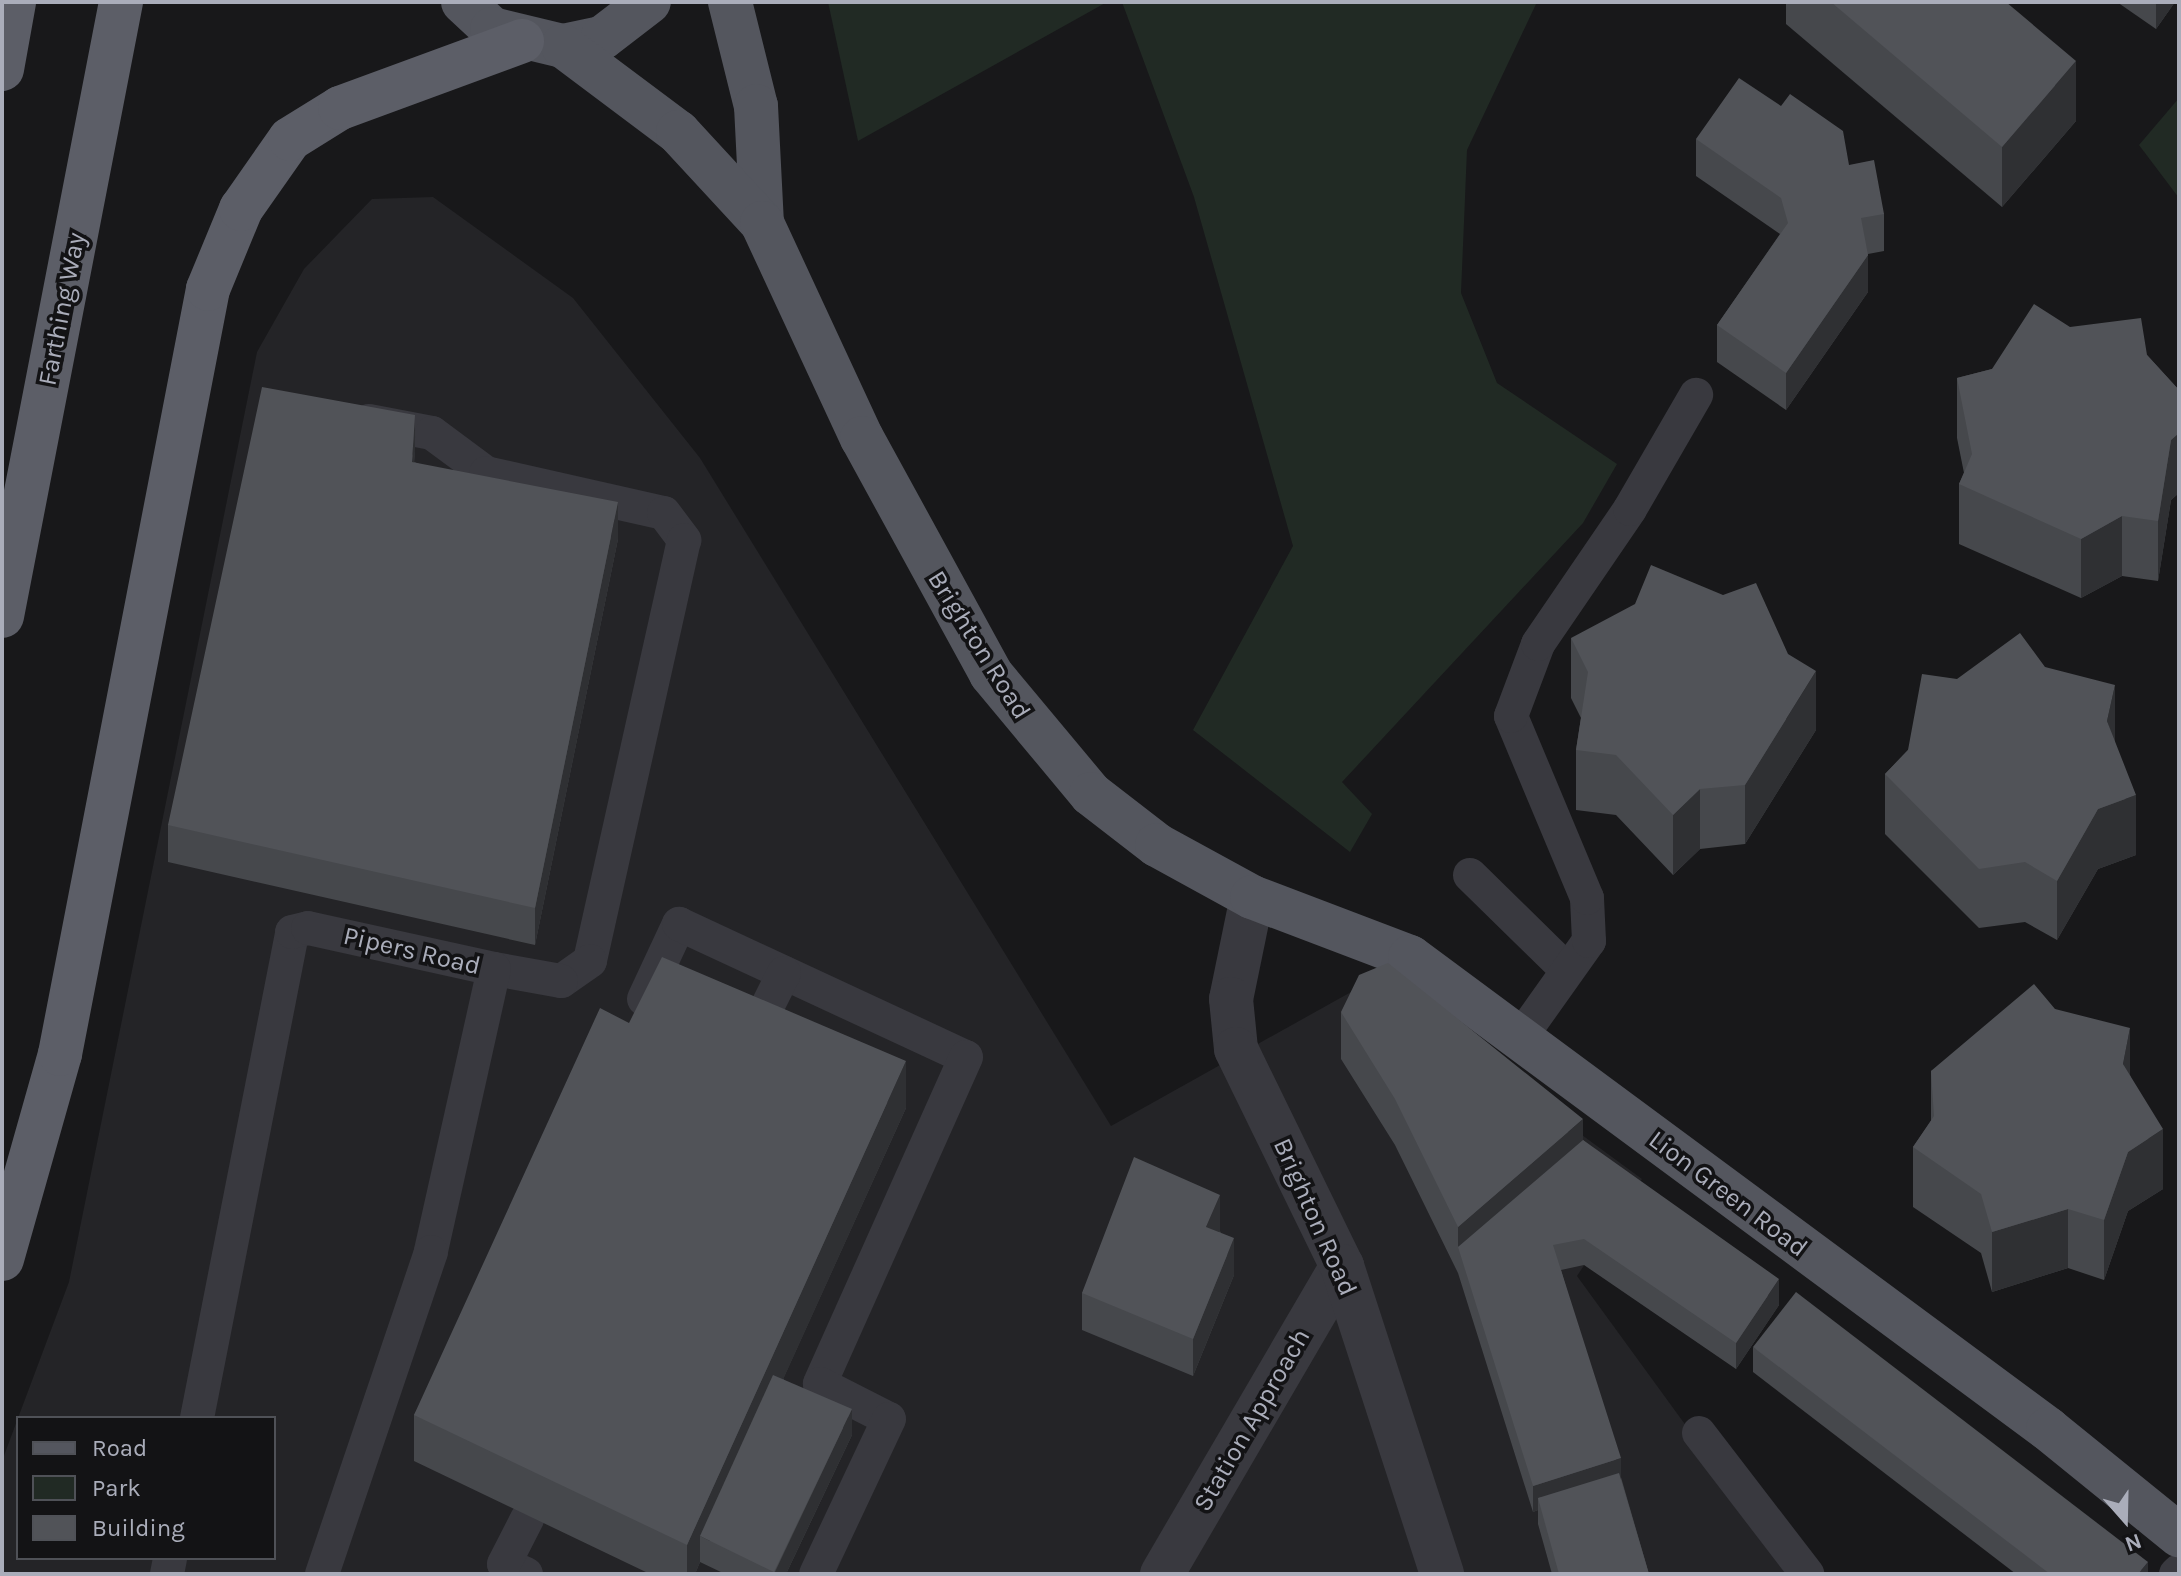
<!DOCTYPE html>
<html>
<head>
<meta charset="utf-8">
<style>
  body { margin:0 }
  #map { position:relative; width:2181px; height:1576px; overflow:hidden; background:#18181a; font-family:Karla,sans-serif }
  div>[style] { position:absolute }
  .built>* { inset:0; background:#242427 }
  .green>* { inset:0; background:#212a24 }
  .service>* { height:34px; margin:-17px; padding:0 17px; transform-origin:17px; border-radius:17px; background:#39393f }
  .minor>* { height:44px; margin:-22px; padding:0 22px; transform-origin:22px; border-radius:22px; background:#39393f }
  .tertiary>* { height:44px; margin:-22px; padding:0 22px; transform-origin:22px; border-radius:22px; background:#39393f }
  .primary>* { height:44px; margin:-22px; padding:0 22px; transform-origin:22px; border-radius:22px; background:#54565e }
  .trunk>* { height:44px; margin:-22px; padding:0 22px; transform-origin:22px; border-radius:22px; background:#5c5e67 }
  .wall>* { inset:0; background:#46484c }
  .shaded-wall>* { inset:0; background:#2f3033 }
  .building>* { inset:0; background:#515358 }
  span { translate:-50% -50%; white-space:nowrap; text-align:center; line-height:1.15; -webkit-text-stroke:7px #131315; paint-order:stroke }
  .street-label { font-size:26px; color:#aaadba }
  .frame { position:absolute; inset:0; border:4px solid #aaadba; pointer-events:none }
  .legend { position:absolute; left:16px; top:1416px; width:260px; height:144px; box-sizing:border-box; background:#131315; border:2px solid #4f5157; margin:0; padding:10px 14px; list-style:none; font-size:24px; color:#aaadba }
  .legend li { display:flex; align-items:center; gap:16px; height:40px }
  .legend b { width:40px; border:2px solid #4f5157 }
  .north { position:absolute; left:2085px; top:1480px; width:80px; height:80px; -webkit-text-stroke:6px #131315; paint-order:stroke; rotate:160deg; font-size:22px; font-weight:700; line-height:32px; text-align:center; color:#aaadba }
  .north::after { content:''; display:block; margin:auto; width:28px; height:36px; background:#aaadba; clip-path:polygon(50% 0,100% 100%,50% 72%,0 100%) }
</style>
</head>
<body>
<div id="map">
  <div class="built">
    <i style="clip-path:polygon(433px 197px,573px 298px,700px 458px,1111px 1126px,1360px 987px,1384px 990px,1642px 1179px,1577px 1276px,1794px 1574px,2px 1574px,2px 1461px,18px 1418px,18px 1558px,274px 1558px,274px 1418px,18px 1418px,69px 1282px,257px 352px,304px 269px,372px 199px)"></i>
  </div>
  <div class="green">
    <i style="clip-path:polygon(828px 2px,1107px 2px,858px 141px)"></i>
    <i style="clip-path:polygon(1122px 2px,1537px 2px,1467px 150px,1461px 293px,1497px 383px,1617px 464px,1583px 523px,1342px 782px,1372px 814px,1350px 852px,1193px 730px,1293px 546px,1194px 197px)"></i>
    <i style="clip-path:polygon(2179px 98px,2179px 198px,2139px 145px)"></i>
  </div>
  <div class="service">
    <i style="left:369px;top:421px;width:64px;rotate:10.8deg"></i>
    <i style="left:432px;top:433px;width:67px;rotate:36.5deg"></i>
    <i style="left:486px;top:473px;width:182px;rotate:12.7deg"></i>
    <i style="left:664px;top:513px;width:34px;rotate:53deg"></i>
    <i style="left:684px;top:540px;width:431px;rotate:102.6deg"></i>
    <i style="left:590px;top:961px;width:35px;rotate:145deg"></i>
    <i style="left:561px;top:981px;width:68px;rotate:-169.8deg"></i>
    <i style="left:1470px;top:875px;width:133px;rotate:44.4deg"></i>
    <i style="left:644px;top:999px;width:83px;rotate:-65deg"></i>
    <i style="left:679px;top:924px;width:316px;rotate:24.9deg"></i>
    <i style="left:966px;top:1057px;width:358px;rotate:114.1deg"></i>
    <i style="left:820px;top:1384px;width:77px;rotate:26.9deg"></i>
    <i style="left:889px;top:1419px;width:171px;rotate:115.2deg"></i>
    <i style="left:1520px;top:1038px;width:119px;rotate:-54.6deg"></i>
    <i style="left:1589px;top:941px;width:43px;rotate:-92.7deg"></i>
    <i style="left:1587px;top:898px;width:197px;rotate:-112.7deg"></i>
    <i style="left:1511px;top:716px;width:77px;rotate:-69.4deg"></i>
    <i style="left:1538px;top:644px;width:163px;rotate:-55.7deg"></i>
    <i style="left:1630px;top:509px;width:132px;rotate:-59.9deg"></i>
    <i style="left:750px;top:1041px;width:76px;rotate:-63.4deg"></i>
    <i style="left:197px;top:1418px;width:495px;rotate:-78.9deg"></i>
    <i style="left:292px;top:932px;width:16px;rotate:-14deg"></i>
    <i style="left:308px;top:928px;width:190px;rotate:12.4deg"></i>
    <i style="left:494px;top:969px;width:290px;rotate:102.6deg"></i>
    <i style="left:431px;top:1252px;width:340px;rotate:108.7deg"></i>
    <i style="left:1699px;top:1433px;width:178px;rotate:52.5deg"></i>
    <i style="left:167px;top:1574px;width:16px;rotate:-79deg"></i>
    <i style="left:526px;top:1574px;width:24px;rotate:-156deg"></i>
    <i style="left:504px;top:1564px;width:51px;rotate:-62.9deg"></i>
    <i style="left:2176px;top:1574px;width:4px;rotate:-45deg"></i>
  </div>
  <div class="minor">
    <i style="left:1162px;top:1574px;width:357px;rotate:-59.7deg"></i>
  </div>
  <div class="tertiary">
    <i style="left:1252px;top:897px;width:104px;rotate:101.6deg"></i>
    <i style="left:1231px;top:999px;width:50px;rotate:84.3deg"></i>
    <i style="left:1236px;top:1049px;width:242px;rotate:64deg"></i>
    <i style="left:1342px;top:1266px;width:324px;rotate:72deg"></i>
  </div>
  <div class="primary">
    <i style="left:463px;top:2px;width:40px;rotate:43deg"></i>
    <i style="left:492px;top:29px;width:73px;rotate:13.5deg"></i>
    <i style="left:563px;top:46px;width:40px;rotate:-12deg"></i>
    <i style="left:602px;top:38px;width:59px;rotate:-37.5deg"></i>
    <i style="left:730px;top:2px;width:107px;rotate:76deg"></i>
    <i style="left:756px;top:106px;width:117px;rotate:87.1deg"></i>
    <i style="left:563px;top:46px;width:144px;rotate:36.8deg"></i>
    <i style="left:678px;top:132px;width:124px;rotate:47.3deg"></i>
    <i style="left:762px;top:223px;width:237px;rotate:65.1deg"></i>
    <i style="left:862px;top:438px;width:269px;rotate:61.3deg"></i>
    <i style="left:991px;top:674px;width:156px;rotate:50.2deg"></i>
    <i style="left:1091px;top:794px;width:83px;rotate:37.7deg"></i>
    <i style="left:1157px;top:845px;width:108px;rotate:28.7deg"></i>
    <i style="left:1252px;top:897px;width:169px;rotate:20.8deg"></i>
    <i style="left:1410px;top:957px;width:794px;rotate:36.49deg"></i>
    <i style="left:2048px;top:1429px;width:169px;rotate:39deg"></i>
  </div>
  <div class="trunk">
    <i style="left:2px;top:69px;width:68px;rotate:-79.8deg"></i>
    <i style="left:2px;top:616px;width:625px;rotate:-79.03deg"></i>
    <i style="left:2px;top:1259px;width:213px;rotate:-74.2deg"></i>
    <i style="left:60px;top:1054px;width:779px;rotate:-79.05deg"></i>
    <i style="left:208px;top:289px;width:87px;rotate:-67.6deg"></i>
    <i style="left:241px;top:209px;width:85px;rotate:-55deg"></i>
    <i style="left:290px;top:139px;width:59px;rotate:-31.8deg"></i>
    <i style="left:340px;top:108px;width:194px;rotate:-20.2deg"></i>
  </div>
  <div class="wall">
    <i style="clip-path:polygon(1786px 2px,2006px 2px,2076px 121px,2002px 207px,1786px 24px)"></i>
    <i style="clip-path:polygon(2117px 2px,2175px 2px,2156px 29px)"></i>
    <i style="clip-path:polygon(1696px 139px,1849px 165px,1884px 214px,1884px 251px,1868px 254px,1868px 292px,1786px 410px,1717px 362px,1717px 325px,1780px 234px,1696px 176px)"></i>
    <i style="clip-path:polygon(2070px 327px,2147px 355px,2179px 390px,2179px 493px,2171px 500px,2158px 581px,2122px 576px,2081px 598px,1959px 544px,1959px 484px,1964px 473px,1957px 438px,1957px 378px,1992px 369px)"></i>
    <i style="clip-path:polygon(415px 451px,414px 462px,618px 539px,535px 945px,168px 862px,168px 825px)"></i>
    <i style="clip-path:polygon(1571px 638px,1816px 730px,1745px 844px,1700px 849px,1673px 875px,1616px 815px,1576px 810px,1576px 750px,1581px 718px,1571px 698px)"></i>
    <i style="clip-path:polygon(2045px 667px,2115px 743px,2136px 855px,2098px 869px,2057px 940px,2025px 922px,1979px 928px,1885px 834px,1885px 774px,1908px 750px,1957px 679px)"></i>
    <i style="clip-path:polygon(2055px 1009px,2130px 1075px,2163px 1189px,2128px 1211px,2104px 1280px,2068px 1268px,1992px 1292px,1981px 1253px,1913px 1207px,1913px 1147px,1931px 1121px,1931px 1071px)"></i>
    <i style="clip-path:polygon(1341px 1012px,1583px 1140px,1779px 1305px,1736px 1369px,1584px 1265px,1561px 1270px,1649px 1574px,1552px 1574px,1538px 1524px,1538px 1510px,1533px 1512px,1458px 1273px,1395px 1145px,1341px 1059px)"></i>
    <i style="clip-path:polygon(629px 1023px,906px 1108px,783px 1379px,852px 1435px,786px 1574px,725px 1574px,700px 1562px,695px 1574px,650px 1574px,414px 1461px,414px 1415px)"></i>
    <i style="clip-path:polygon(1220px 1231px,1234px 1275px,1193px 1376px,1082px 1330px,1082px 1293px)"></i>
    <i style="clip-path:polygon(1753px 1347px,2148px 1574px,2016px 1574px,1753px 1372px)"></i>
  </div>
  <div class="shaded-wall">
    <i style="clip-path:polygon(2156px 2px,2175px 2px,2156px 29px)"></i>
    <i style="clip-path:polygon(2076px 61px,2076px 121px,2002px 207px,2002px 147px)"></i>
    <i style="clip-path:polygon(1868px 255px,1868px 292px,1786px 410px,1786px 373px)"></i>
    <i style="clip-path:polygon(415px 415px,415px 451px,412px 499px,412px 462px)"></i>
    <i style="clip-path:polygon(2179px 433px,2179px 493px,2171px 500px,2158px 581px,2158px 521px,2171px 440px)"></i>
    <i style="clip-path:polygon(618px 502px,618px 539px,535px 945px,535px 908px)"></i>
    <i style="clip-path:polygon(2122px 516px,2122px 576px,2081px 598px,2081px 539px)"></i>
    <i style="clip-path:polygon(1816px 671px,1816px 730px,1745px 844px,1745px 785px)"></i>
    <i style="clip-path:polygon(2115px 685px,2115px 745px,2107px 721px)"></i>
    <i style="clip-path:polygon(1700px 789px,1700px 849px,1673px 875px,1673px 815px)"></i>
    <i style="clip-path:polygon(2136px 795px,2136px 855px,2098px 869px,2057px 940px,2057px 881px,2098px 809px)"></i>
    <i style="clip-path:polygon(2130px 1028px,2130px 1088px,2123px 1064px)"></i>
    <i style="clip-path:polygon(906px 1061px,906px 1108px,710px 1541px,700px 1536px,700px 1562px,695px 1574px,687px 1574px,687px 1545px)"></i>
    <i style="clip-path:polygon(1583px 1119px,1583px 1165px,1458px 1247px,1458px 1227px)"></i>
    <i style="clip-path:polygon(2163px 1129px,2163px 1189px,2128px 1211px,2104px 1280px,2104px 1220px,2128px 1152px)"></i>
    <i style="clip-path:polygon(1220px 1195px,1220px 1231px,1206px 1264px,1206px 1227px)"></i>
    <i style="clip-path:polygon(2068px 1209px,2068px 1268px,1992px 1292px,1992px 1232px)"></i>
    <i style="clip-path:polygon(1234px 1238px,1234px 1275px,1193px 1376px,1193px 1339px)"></i>
    <i style="clip-path:polygon(1779px 1279px,1779px 1305px,1736px 1369px,1736px 1343px)"></i>
    <i style="clip-path:polygon(852px 1409px,852px 1435px,786px 1574px,774px 1574px)"></i>
    <i style="clip-path:polygon(1621px 1458px,1621px 1483px,1538px 1498px,1538px 1510px,1533px 1512px,1533px 1486px)"></i>
    <i style="clip-path:polygon(2148px 1562px,2148px 1574px,2138px 1574px)"></i>
  </div>
  <div class="building">
    <i style="clip-path:polygon(1831px 2px,2006px 2px,2076px 61px,2002px 147px)"></i>
    <i style="clip-path:polygon(1739px 78px,1781px 106px,1790px 94px,1843px 131px,1849px 165px,1874px 160px,1884px 214px,1861px 218px,1868px 255px,1786px 373px,1717px 325px,1788px 223px,1781px 198px,1696px 139px)"></i>
    <i style="clip-path:polygon(2034px 304px,2070px 327px,2141px 318px,2147px 355px,2179px 390px,2179px 433px,2171px 440px,2158px 521px,2122px 516px,2081px 539px,1959px 484px,1972px 454px,1957px 378px,1992px 369px)"></i>
    <i style="clip-path:polygon(262px 387px,415px 415px,412px 462px,618px 502px,535px 908px,168px 825px)"></i>
    <i style="clip-path:polygon(1651px 565px,1723px 595px,1756px 583px,1788px 654px,1816px 671px,1745px 785px,1700px 789px,1673px 815px,1616px 755px,1576px 750px,1588px 672px,1571px 638px,1635px 604px)"></i>
    <i style="clip-path:polygon(2020px 633px,2045px 667px,2115px 685px,2107px 721px,2136px 795px,2098px 809px,2057px 881px,2025px 862px,1979px 869px,1885px 774px,1908px 750px,1922px 674px,1957px 679px)"></i>
    <i style="clip-path:polygon(662px 957px,906px 1061px,687px 1545px,414px 1415px,600px 1008px,629px 1023px)"></i>
    <i style="clip-path:polygon(1388px 963px,1583px 1119px,1458px 1227px,1395px 1099px,1341px 1012px,1359px 975px)"></i>
    <i style="clip-path:polygon(2034px 984px,2055px 1009px,2130px 1028px,2123px 1064px,2163px 1129px,2128px 1152px,2104px 1220px,2068px 1209px,1992px 1232px,1981px 1194px,1913px 1147px,1934px 1116px,1931px 1071px)"></i>
    <i style="clip-path:polygon(1583px 1140px,1779px 1279px,1736px 1343px,1584px 1239px,1553px 1245px,1621px 1458px,1533px 1486px,1458px 1247px)"></i>
    <i style="clip-path:polygon(1134px 1157px,1220px 1195px,1206px 1227px,1234px 1238px,1193px 1339px,1082px 1293px)"></i>
    <i style="clip-path:polygon(1796px 1292px,2148px 1562px,2138px 1574px,2050px 1574px,1753px 1347px)"></i>
    <i style="clip-path:polygon(773px 1375px,852px 1409px,774px 1572px,700px 1536px)"></i>
    <i style="clip-path:polygon(1619px 1473px,1649px 1574px,1559px 1574px,1538px 1498px)"></i>
  </div>
  <div class="street-label">
    <span style="left:62px;top:309px;rotate:-79deg">Farthing Way</span>
    <span style="left:979px;top:645px;rotate:58deg">Brighton Road</span>
    <span style="left:412px;top:951px;rotate:13deg">Pipers Road</span>
    <span style="left:1728px;top:1194px;rotate:37deg">Lion Green Road</span>
    <span style="left:1315px;top:1217px;rotate:66deg">Brighton Road</span>
    <span style="left:1252px;top:1420px;rotate:-60deg">Station Approach</span>
  </div>
  <div class="frame"></div>
  <ul class="legend">
  <li><b style="height:10px;background:#54565e"></b>Road</li>
  <li><b style="height:22px;background:#212a24"></b>Park</li>
  <li><b style="height:22px;background:#515358"></b>Building</li>
  </ul>
  <div class="north">N</div>
</div>
</body>
</html>
